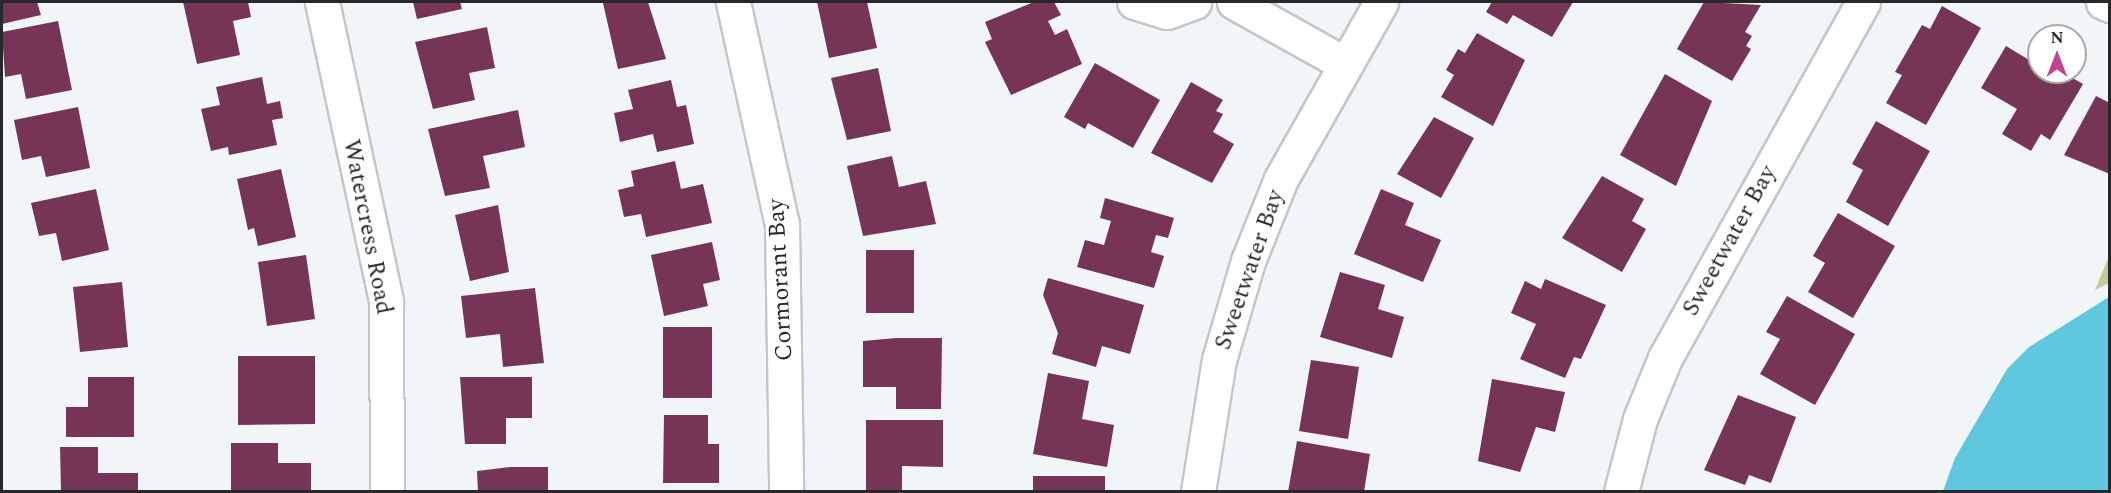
<!DOCTYPE html>
<html>
<head>
<meta charset="utf-8">
<style>
  body { margin:0 }
  #map { position:relative; width:2111px; height:493px; overflow:hidden; background:#f2f5f8; font-family:Spectral,serif }
  div>[style] { position:absolute }
  .green>* { inset:0; background:#c2cd93 }
  .water>* { inset:0; background:#5fc8df }
  .building>* { inset:0; background:#763457 }
  .roads { filter:drop-shadow(2px 0 #c4c7c9) drop-shadow(-2px 0 #c4c7c9) drop-shadow(0 2px #c4c7c9) drop-shadow(0 -2px #c4c7c9) }
  .minor>* { height:33px; margin:-16.5px; padding:0 16.5px; transform-origin:16.5px; border-radius:16.5px; background:#fff }
  span { translate:-50% -50%; white-space:nowrap; text-align:center; line-height:1.15; -webkit-text-stroke:6px #fff; paint-order:stroke }
  .street-label { font-size:24px; color:#272829 }
  .frame { position:absolute; inset:0; border:3px solid #272829; pointer-events:none }
  .north { position:absolute; left:2027px; top:24px; width:60px; height:60px; box-sizing:border-box; background:#fff; border:2px solid #a9a9a9; border-radius:50%; rotate:0deg; font-size:16px; font-weight:700; line-height:24px; text-align:center; color:#272829 }
  .north::after { content:''; display:block; margin:auto; width:21px; height:27px; background:#c24493; clip-path:polygon(50% 0,100% 100%,50% 72%,0 100%) }
</style>
</head>
<body>
<div id="map">
  <div class="green">
    <i style="clip-path:polygon(2109px 256px,2109px 283px,2095px 290px)"></i>
  </div>
  <div class="water">
    <i style="clip-path:polygon(2109px 297px,2109px 491px,1943px 491px,1955px 458px,2007px 369px,2029px 347px)"></i>
  </div>
  <div class="building">
    <i style="clip-path:polygon(2px 2px,37px 2px,41px 15px,2px 24px)"></i>
    <i style="clip-path:polygon(183px 2px,248px 2px,251px 17px,233px 21px,240px 55px,197px 64px)"></i>
    <i style="clip-path:polygon(413px 2px,460px 2px,462px 9px,417px 19px)"></i>
    <i style="clip-path:polygon(609px 2px,648px 2px,666px 59px,618px 69px,603px 3px)"></i>
    <i style="clip-path:polygon(817px 2px,867px 2px,877px 48px,829px 58px)"></i>
    <i style="clip-path:polygon(1034px 2px,1054px 2px,1061px 15px,1048px 21px,1055px 35px,1067px 29px,1082px 64px,1011px 95px,985px 42px,992px 39px,985px 22px)"></i>
    <i style="clip-path:polygon(1492px 2px,1573px 2px,1552px 37px,1513px 15px,1507px 24px,1486px 12px)"></i>
    <i style="clip-path:polygon(1704px 2px,1761px 5px,1745px 32px,1752px 36px,1746px 46px,1751px 49px,1732px 81px,1677px 49px)"></i>
    <i style="clip-path:polygon(1942px 6px,1981px 28px,1926px 125px,1886px 103px,1902px 75px,1895px 72px,1922px 25px,1930px 29px)"></i>
    <i style="clip-path:polygon(58px 21px,72px 90px,26px 99px,21px 74px,5px 77px,2px 32px)"></i>
    <i style="clip-path:polygon(487px 27px,495px 68px,469px 73px,475px 100px,433px 109px,415px 42px)"></i>
    <i style="clip-path:polygon(1477px 33px,1525px 60px,1493px 126px,1441px 97px,1454px 75px,1446px 70px,1458px 49px,1465px 53px)"></i>
    <i style="clip-path:polygon(2006px 46px,2039px 66px,2039px 72px,2062px 72px,2083px 84px,2050px 140px,2041px 134px,2031px 151px,2002px 134px,2017px 109px,1981px 88px)"></i>
    <i style="clip-path:polygon(1095px 63px,1160px 100px,1133px 148px,1088px 123px,1085px 129px,1064px 117px)"></i>
    <i style="clip-path:polygon(878px 68px,891px 131px,847px 140px,831px 78px)"></i>
    <i style="clip-path:polygon(1665px 74px,1712px 101px,1676px 186px,1620px 155px)"></i>
    <i style="clip-path:polygon(262px 77px,267px 104px,280px 101px,283px 118px,272px 120px,277px 145px,229px 155px,228px 147px,211px 151px,201px 109px,220px 105px,216px 87px)"></i>
    <i style="clip-path:polygon(671px 80px,677px 107px,686px 105px,694px 144px,657px 152px,653px 134px,620px 142px,614px 113px,633px 109px,628px 90px)"></i>
    <i style="clip-path:polygon(1191px 82px,1223px 100px,1216px 111px,1223px 114px,1213px 132px,1234px 144px,1212px 183px,1151px 153px)"></i>
    <i style="clip-path:polygon(2096px 96px,2110px 103px,2110px 174px,2064px 155px)"></i>
    <i style="clip-path:polygon(78px 107px,90px 168px,46px 177px,41px 156px,22px 160px,14px 120px)"></i>
    <i style="clip-path:polygon(518px 110px,525px 147px,483px 156px,490px 188px,445px 196px,428px 129px)"></i>
    <i style="clip-path:polygon(1434px 117px,1474px 138px,1441px 198px,1397px 174px)"></i>
    <i style="clip-path:polygon(1876px 121px,1930px 151px,1888px 226px,1846px 202px,1863px 170px,1852px 164px)"></i>
    <i style="clip-path:polygon(892px 156px,899px 187px,926px 181px,936px 224px,863px 236px,847px 166px)"></i>
    <i style="clip-path:polygon(675px 161px,681px 189px,703px 184px,712px 223px,646px 237px,641px 214px,624px 217px,618px 190px,634px 186px,631px 171px)"></i>
    <i style="clip-path:polygon(281px 169px,296px 237px,258px 246px,254px 228px,248px 230px,237px 179px)"></i>
    <i style="clip-path:polygon(1602px 176px,1644px 199px,1632px 221px,1646px 229px,1622px 272px,1562px 238px)"></i>
    <i style="clip-path:polygon(96px 189px,109px 250px,62px 261px,56px 233px,39px 236px,31px 203px)"></i>
    <i style="clip-path:polygon(1381px 189px,1414px 203px,1405px 225px,1441px 240px,1423px 282px,1354px 254px)"></i>
    <i style="clip-path:polygon(1105px 198px,1174px 218px,1168px 238px,1156px 235px,1151px 252px,1164px 256px,1154px 288px,1077px 267px,1085px 240px,1104px 245px,1111px 221px,1100px 218px)"></i>
    <i style="clip-path:polygon(498px 205px,509px 272px,470px 281px,455px 215px)"></i>
    <i style="clip-path:polygon(1838px 213px,1895px 246px,1853px 318px,1808px 292px,1825px 263px,1813px 256px)"></i>
    <i style="clip-path:polygon(712px 242px,720px 280px,703px 284px,708px 306px,664px 316px,651px 255px)"></i>
    <i style="clip-path:polygon(866px 250px,914px 250px,914px 313px,866px 313px)"></i>
    <i style="clip-path:polygon(306px 255px,315px 319px,267px 326px,258px 262px)"></i>
    <i style="clip-path:polygon(1340px 272px,1385px 285px,1378px 309px,1404px 317px,1392px 358px,1320px 337px)"></i>
    <i style="clip-path:polygon(1048px 278px,1144px 305px,1130px 354px,1102px 346px,1096px 367px,1052px 354px,1058px 333px,1043px 295px)"></i>
    <i style="clip-path:polygon(1545px 279px,1606px 305px,1581px 359px,1574px 357px,1565px 378px,1520px 359px,1536px 324px,1511px 313px,1525px 281px,1541px 289px)"></i>
    <i style="clip-path:polygon(122px 282px,128px 347px,80px 352px,73px 287px)"></i>
    <i style="clip-path:polygon(535px 288px,544px 363px,503px 367px,500px 334px,466px 338px,461px 296px)"></i>
    <i style="clip-path:polygon(1787px 296px,1855px 334px,1815px 405px,1760px 374px,1780px 339px,1766px 332px)"></i>
    <i style="clip-path:polygon(663px 327px,712px 327px,712px 398px,663px 398px)"></i>
    <i style="clip-path:polygon(896px 338px,942px 338px,941px 409px,896px 409px,896px 387px,863px 387px,863px 341px)"></i>
    <i style="clip-path:polygon(238px 356px,315px 356px,315px 424px,238px 425px)"></i>
    <i style="clip-path:polygon(1311px 360px,1359px 367px,1348px 439px,1299px 431px)"></i>
    <i style="clip-path:polygon(1048px 373px,1089px 381px,1082px 419px,1114px 425px,1107px 467px,1033px 454px)"></i>
    <i style="clip-path:polygon(88px 377px,134px 377px,134px 437px,66px 437px,66px 407px,88px 407px)"></i>
    <i style="clip-path:polygon(460px 377px,532px 377px,532px 418px,506px 418px,506px 444px,465px 444px)"></i>
    <i style="clip-path:polygon(1492px 379px,1565px 392px,1555px 432px,1536px 427px,1520px 472px,1478px 461px)"></i>
    <i style="clip-path:polygon(1738px 395px,1796px 417px,1771px 483px,1749px 475px,1745px 485px,1704px 470px)"></i>
    <i style="clip-path:polygon(664px 415px,708px 415px,708px 444px,719px 444px,719px 483px,663px 483px)"></i>
    <i style="clip-path:polygon(866px 420px,943px 420px,943px 467px,902px 466px,902px 491px,866px 491px)"></i>
    <i style="clip-path:polygon(1297px 441px,1370px 454px,1364px 492px,1288px 492px)"></i>
    <i style="clip-path:polygon(231px 443px,278px 443px,278px 463px,311px 463px,311px 492px,231px 492px)"></i>
    <i style="clip-path:polygon(60px 447px,98px 447px,98px 473px,138px 473px,138px 492px,61px 492px)"></i>
    <i style="clip-path:polygon(510px 467px,548px 467px,548px 492px,478px 492px,477px 471px)"></i>
    <i style="clip-path:polygon(1033px 476px,1105px 476px,1105px 492px,1033px 492px)"></i>
  </div>
  <div class="roads">
    <div class="minor">
      <i style="left:322px;top:2px;width:306px;rotate:77.9deg"></i>
      <i style="left:386px;top:301px;width:191px;rotate:89.7deg"></i>
      <i style="left:733px;top:2px;width:227px;rotate:77.6deg"></i>
      <i style="left:782px;top:224px;width:268px;rotate:89.1deg"></i>
      <i style="left:1134px;top:2px;width:34px;rotate:17deg"></i>
      <i style="left:1167px;top:12px;width:29px;rotate:-20deg"></i>
      <i style="left:1234px;top:2px;width:127px;rotate:29.2deg"></i>
      <i style="left:2103px;top:2px;width:8px;rotate:23deg"></i>
      <i style="left:1198px;top:492px;width:134px;rotate:-81deg"></i>
      <i style="left:1219px;top:360px;width:103px;rotate:-73.7deg"></i>
      <i style="left:1248px;top:261px;width:88px;rotate:-68.1deg"></i>
      <i style="left:1281px;top:179px;width:203px;rotate:-60.5deg"></i>
      <i style="left:1621px;top:492px;width:75px;rotate:-75.4deg"></i>
      <i style="left:1640px;top:419px;width:66px;rotate:-67.7deg"></i>
      <i style="left:1665px;top:358px;width:407px;rotate:-60.9deg"></i>
    </div>
  </div>
  <div class="street-label">
    <span style="left:367px;top:227px;rotate:79deg">Watercress Road</span>
    <span style="left:1730px;top:241px;rotate:-61deg">Sweetwater Bay</span>
    <span style="left:1250px;top:270px;rotate:-71deg">Sweetwater Bay</span>
    <span style="left:781px;top:280px;rotate:-93deg">Cormorant Bay</span>
  </div>
  <div class="frame"></div>
  <div class="north">N</div>
</div>
</body>
</html>
